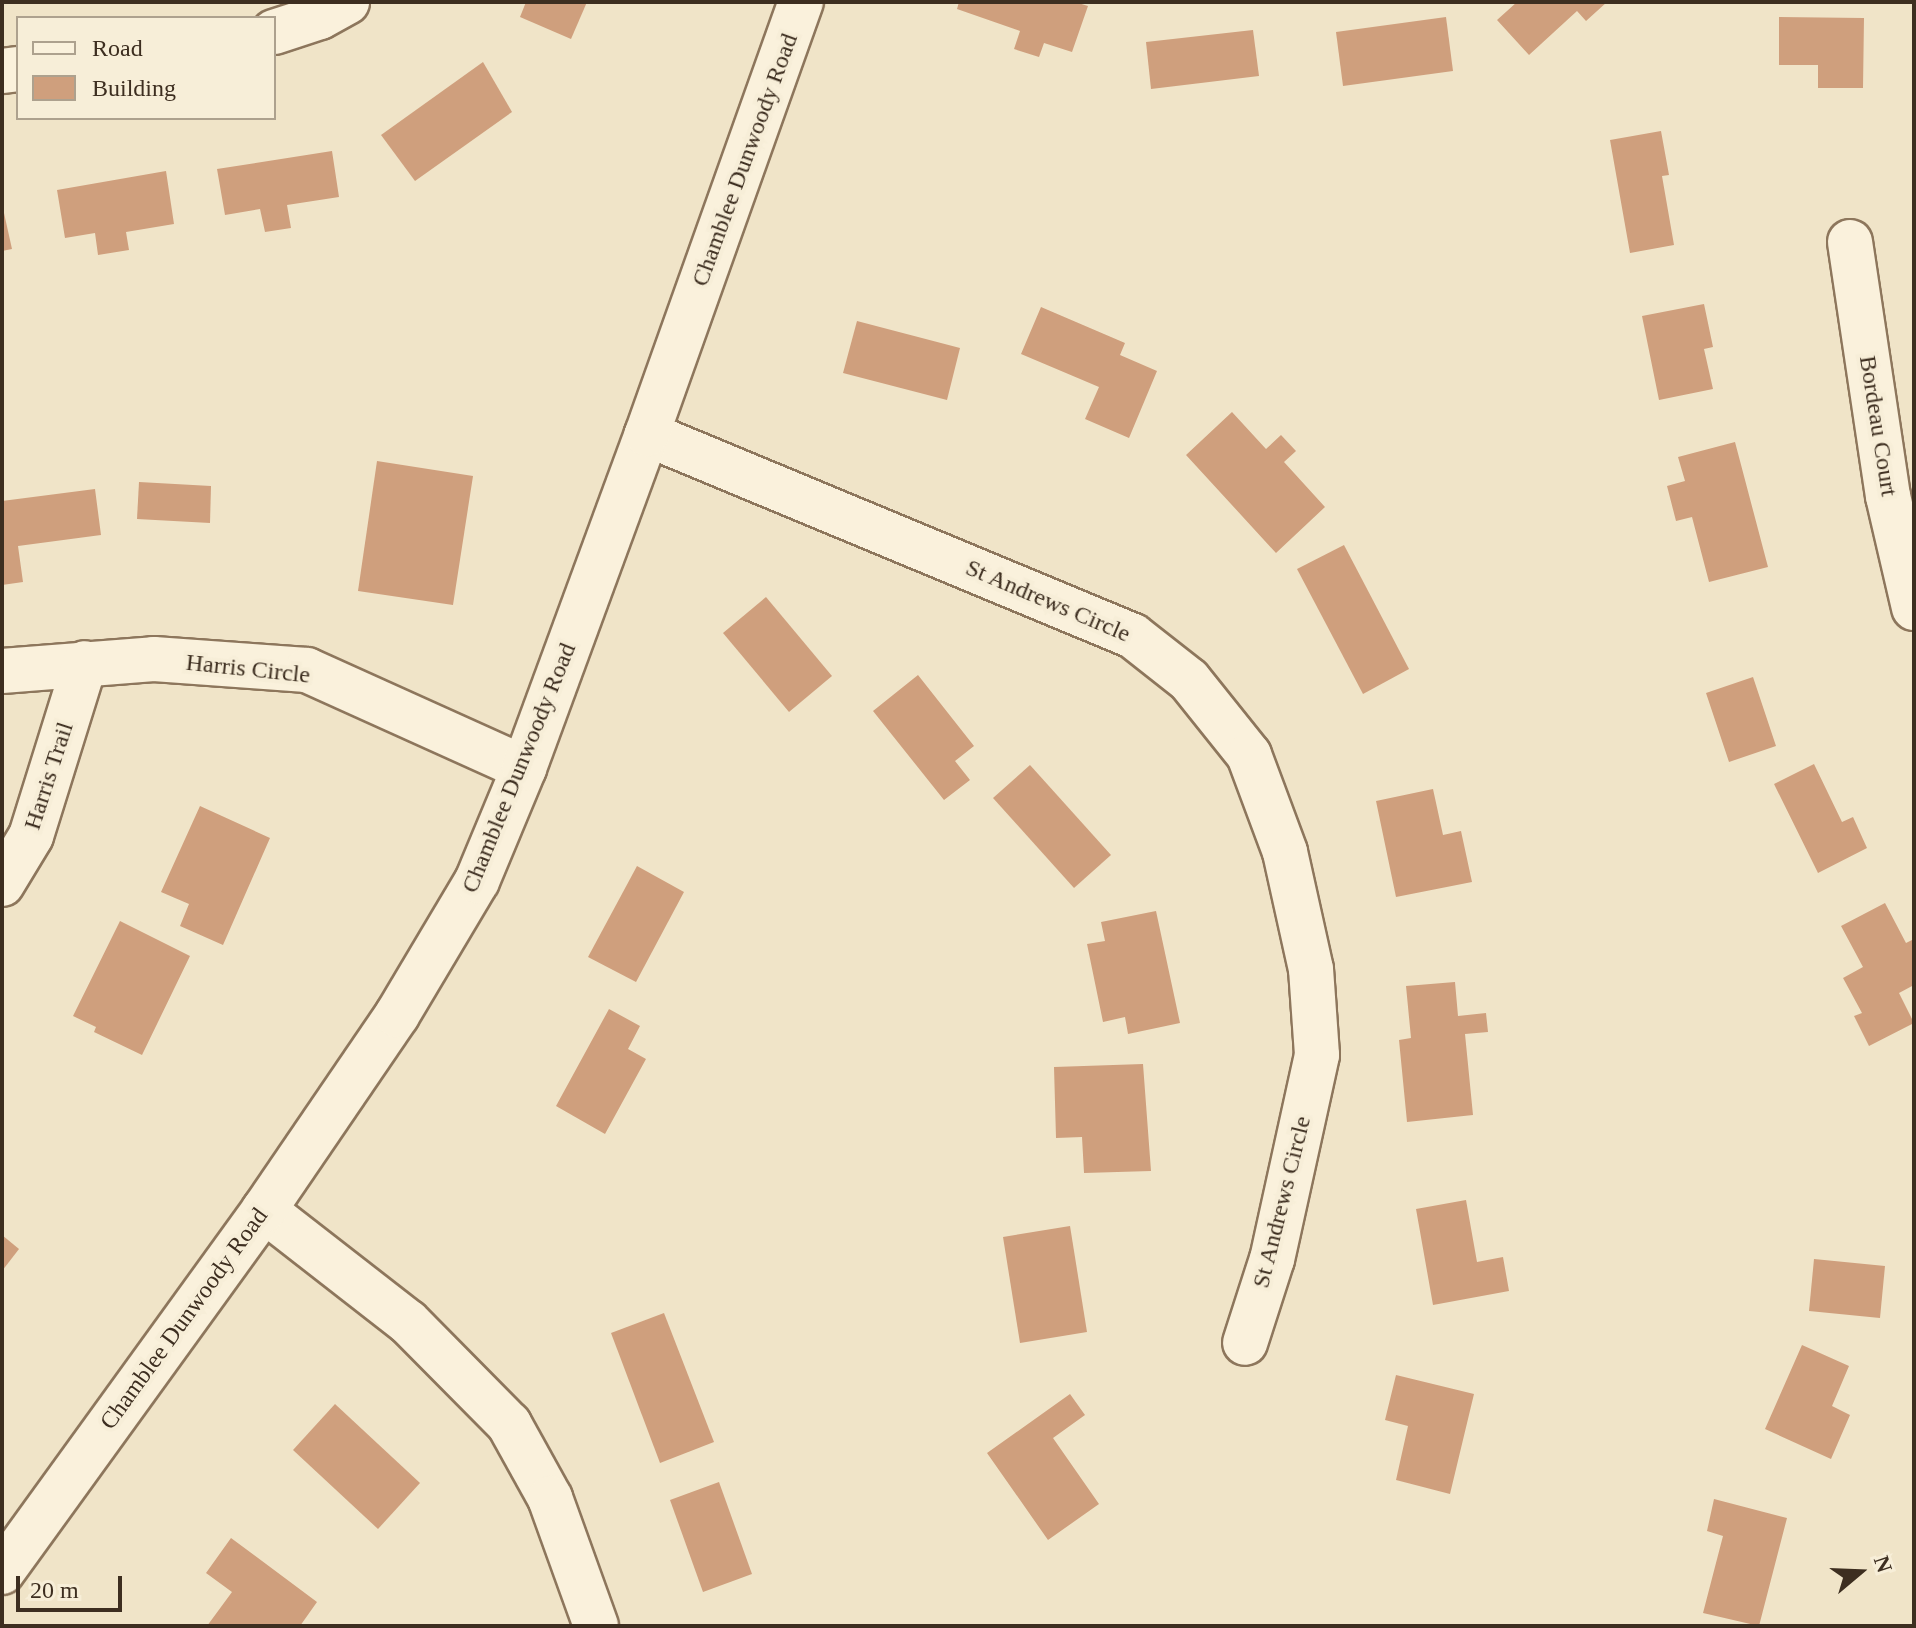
<!DOCTYPE html>
<html>
<head>
<meta charset="utf-8">
<style>
  body { margin:0 }
  #map { position:relative; width:1916px; height:1628px; overflow:hidden; background:#f0e4c8; font-family:Georgia,serif }
  div>[style] { position:absolute }
  .building>* { inset:0; background:#cf9f7d }
  .roads { filter:drop-shadow(2px 0 #8d765c) drop-shadow(-2px 0 #8d765c) drop-shadow(0 2px #8d765c) drop-shadow(0 -2px #8d765c) }
  .minor>* { height:44px; margin:-22px; padding:0 22px; transform-origin:22px; border-radius:22px; background:#faf1dc }
  span { translate:-50% -50%; white-space:nowrap; text-align:center; line-height:1.15; -webkit-text-stroke:8px #f7eed8; paint-order:stroke }
  .street-label { font-size:24px; color:#3d2e20 }
  .frame { position:absolute; inset:0; border:4px solid #3d2e20; pointer-events:none }
  .legend { position:absolute; left:16px; top:16px; width:260px; height:104px; box-sizing:border-box; background:#f7eed8; border:2px solid #ada18e; margin:0; padding:10px 14px; list-style:none; font-size:24px; color:#3d2e20 }
  .legend li { display:flex; align-items:center; gap:16px; height:40px }
  .legend b { width:40px; border:2px solid #ada18e }
  .north { position:absolute; left:1820px; top:1532px; width:80px; height:80px; -webkit-text-stroke:6px #f7eed8; paint-order:stroke; rotate:71deg; font-size:22px; font-weight:700; line-height:32px; text-align:center; color:#3d2e20 }
  .north::after { content:''; display:block; margin:auto; width:28px; height:36px; background:#3d2e20; clip-path:polygon(50% 0,100% 100%,50% 72%,0 100%) }
  .scale { position:absolute; left:16px; top:1576px; width:106px; height:36px; box-sizing:border-box; border:4px solid #3d2e20; border-top:0; padding-left:10px; font-size:24px; line-height:28px; white-space:nowrap; color:#3d2e20; -webkit-text-stroke:6px #f7eed8; paint-order:stroke }
</style>
</head>
<body>
<div id="map">
  <div class="building">
    <i style="clip-path:polygon(526px 2px,587px 2px,571px 39px,520px 17px)"></i>
    <i style="clip-path:polygon(959px 2px,1075px 2px,1088px 6px,1072px 52px,1044px 43px,1039px 57px,1014px 49px,1020px 31px,957px 9px)"></i>
    <i style="clip-path:polygon(1517px 2px,1607px 2px,1586px 21px,1577px 11px,1529px 55px,1497px 20px)"></i>
    <i style="clip-path:polygon(1446px 17px,1453px 71px,1343px 86px,1336px 32px)"></i>
    <i style="clip-path:polygon(1779px 17px,1864px 18px,1863px 88px,1818px 88px,1818px 65px,1779px 65px)"></i>
    <i style="clip-path:polygon(1253px 30px,1259px 76px,1151px 89px,1146px 42px)"></i>
    <i style="clip-path:polygon(483px 62px,512px 112px,415px 181px,381px 135px)"></i>
    <i style="clip-path:polygon(1661px 131px,1669px 175px,1662px 176px,1674px 245px,1630px 253px,1610px 140px)"></i>
    <i style="clip-path:polygon(332px 151px,339px 197px,287px 205px,291px 228px,265px 232px,260px 209px,225px 215px,217px 169px)"></i>
    <i style="clip-path:polygon(166px 171px,174px 224px,126px 232px,129px 250px,98px 255px,95px 233px,65px 238px,57px 190px)"></i>
    <i style="clip-path:polygon(2px 204px,12px 249px,2px 251px)"></i>
    <i style="clip-path:polygon(1704px 304px,1713px 347px,1704px 349px,1713px 389px,1659px 400px,1642px 316px)"></i>
    <i style="clip-path:polygon(1041px 307px,1125px 343px,1120px 355px,1157px 371px,1129px 438px,1085px 419px,1099px 387px,1021px 354px)"></i>
    <i style="clip-path:polygon(857px 321px,960px 348px,947px 400px,843px 373px)"></i>
    <i style="clip-path:polygon(1232px 412px,1266px 449px,1281px 435px,1296px 451px,1284px 462px,1325px 507px,1276px 553px,1186px 455px)"></i>
    <i style="clip-path:polygon(1735px 442px,1768px 567px,1709px 582px,1692px 517px,1676px 521px,1667px 486px,1685px 481px,1678px 457px)"></i>
    <i style="clip-path:polygon(377px 461px,473px 476px,453px 605px,358px 591px)"></i>
    <i style="clip-path:polygon(139px 482px,211px 486px,210px 523px,137px 519px)"></i>
    <i style="clip-path:polygon(95px 489px,101px 535px,18px 546px,23px 582px,2px 585px,2px 501px)"></i>
    <i style="clip-path:polygon(1344px 545px,1409px 669px,1363px 694px,1297px 569px)"></i>
    <i style="clip-path:polygon(766px 597px,832px 676px,789px 712px,723px 633px)"></i>
    <i style="clip-path:polygon(918px 675px,974px 746px,955px 761px,970px 780px,944px 800px,873px 711px)"></i>
    <i style="clip-path:polygon(1753px 677px,1776px 746px,1729px 762px,1706px 693px)"></i>
    <i style="clip-path:polygon(1814px 764px,1842px 822px,1853px 817px,1867px 848px,1818px 873px,1774px 784px)"></i>
    <i style="clip-path:polygon(1030px 765px,1111px 855px,1074px 888px,993px 798px)"></i>
    <i style="clip-path:polygon(1433px 789px,1443px 835px,1461px 831px,1472px 882px,1396px 897px,1376px 801px)"></i>
    <i style="clip-path:polygon(200px 806px,270px 838px,223px 945px,180px 926px,189px 904px,161px 892px)"></i>
    <i style="clip-path:polygon(637px 866px,684px 892px,636px 982px,588px 957px)"></i>
    <i style="clip-path:polygon(1885px 903px,1906px 943px,1914px 939px,1914px 985px,1899px 993px,1914px 1023px,1869px 1046px,1854px 1016px,1862px 1013px,1843px 978px,1863px 967px,1841px 926px)"></i>
    <i style="clip-path:polygon(1156px 911px,1180px 1023px,1128px 1034px,1125px 1017px,1103px 1022px,1087px 944px,1105px 941px,1101px 922px)"></i>
    <i style="clip-path:polygon(120px 921px,190px 956px,142px 1055px,94px 1032px,96px 1027px,73px 1016px)"></i>
    <i style="clip-path:polygon(1455px 982px,1458px 1016px,1486px 1013px,1488px 1032px,1465px 1034px,1473px 1115px,1407px 1122px,1399px 1040px,1411px 1038px,1406px 986px)"></i>
    <i style="clip-path:polygon(609px 1009px,640px 1026px,628px 1049px,646px 1059px,605px 1134px,556px 1106px)"></i>
    <i style="clip-path:polygon(1143px 1064px,1151px 1171px,1084px 1173px,1082px 1137px,1056px 1138px,1054px 1067px)"></i>
    <i style="clip-path:polygon(1466px 1200px,1477px 1262px,1503px 1257px,1509px 1291px,1433px 1305px,1416px 1209px)"></i>
    <i style="clip-path:polygon(1070px 1226px,1087px 1332px,1020px 1343px,1003px 1237px)"></i>
    <i style="clip-path:polygon(2px 1235px,19px 1249px,2px 1271px)"></i>
    <i style="clip-path:polygon(1814px 1259px,1885px 1266px,1880px 1318px,1809px 1311px)"></i>
    <i style="clip-path:polygon(664px 1313px,714px 1442px,660px 1463px,611px 1333px)"></i>
    <i style="clip-path:polygon(1802px 1345px,1849px 1366px,1832px 1406px,1850px 1415px,1831px 1459px,1765px 1429px)"></i>
    <i style="clip-path:polygon(1396px 1375px,1474px 1394px,1450px 1494px,1396px 1480px,1408px 1426px,1385px 1420px)"></i>
    <i style="clip-path:polygon(1070px 1394px,1085px 1415px,1053px 1438px,1099px 1504px,1048px 1540px,987px 1453px)"></i>
    <i style="clip-path:polygon(335px 1404px,420px 1483px,378px 1529px,293px 1450px)"></i>
    <i style="clip-path:polygon(719px 1482px,752px 1574px,703px 1592px,670px 1500px)"></i>
    <i style="clip-path:polygon(1714px 1499px,1787px 1518px,1759px 1626px,1703px 1613px,1723px 1536px,1707px 1531px)"></i>
    <i style="clip-path:polygon(231px 1538px,317px 1602px,300px 1626px,207px 1626px,232px 1592px,206px 1573px)"></i>
  </div>
  <div class="roads">
    <div class="minor">
      <i style="left:274px;top:32px;width:48px;rotate:-18.1deg"></i>
      <i style="left:320px;top:17px;width:31px;rotate:-29deg"></i>
      <i style="left:2px;top:71px;width:16px;rotate:-7deg"></i>
      <i style="left:1850px;top:242px;width:257px;rotate:81.5deg"></i>
      <i style="left:1888px;top:496px;width:115px;rotate:76.9deg"></i>
      <i style="left:647px;top:434px;width:526px;rotate:22.57deg"></i>
      <i style="left:1133px;top:636px;width:71px;rotate:38.2deg"></i>
      <i style="left:1189px;top:680px;width:96px;rotate:51.3deg"></i>
      <i style="left:1249px;top:755px;width:103px;rotate:69.6deg"></i>
      <i style="left:1285px;top:852px;width:120px;rotate:77.5deg"></i>
      <i style="left:1311px;top:969px;width:86px;rotate:86deg"></i>
      <i style="left:1317px;top:1055px;width:209px;rotate:102.4deg"></i>
      <i style="left:1272px;top:1259px;width:88px;rotate:107.8deg"></i>
      <i style="left:2px;top:671px;width:152px;rotate:-4.5deg"></i>
      <i style="left:154px;top:659px;width:153px;rotate:4.1deg"></i>
      <i style="left:307px;top:670px;width:238px;rotate:24.3deg"></i>
      <i style="left:2px;top:884px;width:56px;rotate:-58.9deg"></i>
      <i style="left:31px;top:836px;width:181px;rotate:-72.7deg"></i>
      <i style="left:264px;top:1210px;width:182px;rotate:37.9deg"></i>
      <i style="left:408px;top:1322px;width:144px;rotate:45.3deg"></i>
      <i style="left:509px;top:1424px;width:85px;rotate:61deg"></i>
      <i style="left:550px;top:1498px;width:136px;rotate:70.2deg"></i>
      <i style="left:2px;top:1572px;width:447px;rotate:-54.1deg"></i>
      <i style="left:264px;top:1210px;width:236px;rotate:-55.7deg"></i>
      <i style="left:397px;top:1015px;width:156px;rotate:-59.2deg"></i>
      <i style="left:477px;top:881px;width:122px;rotate:-67.4deg"></i>
      <i style="left:524px;top:768px;width:356px;rotate:-69.8deg"></i>
      <i style="left:647px;top:434px;width:459px;rotate:-70.4deg"></i>
    </div>
  </div>
  <div class="street-label">
    <span style="left:745px;top:160px;rotate:-70deg">Chamblee Dunwoody Road</span>
    <span style="left:1878px;top:426px;rotate:81deg">Bordeau Court</span>
    <span style="left:1048px;top:601px;rotate:23deg">St Andrews Circle</span>
    <span style="left:248px;top:669px;rotate:6deg">Harris Circle</span>
    <span style="left:519px;top:768px;rotate:-68deg">Chamblee Dunwoody Road</span>
    <span style="left:49px;top:776px;rotate:-72deg">Harris Trail</span>
    <span style="left:1282px;top:1202px;rotate:-76deg">St Andrews Circle</span>
    <span style="left:184px;top:1319px;rotate:-54deg">Chamblee Dunwoody Road</span>
  </div>
  <div class="frame"></div>
  <ul class="legend">
  <li><b style="height:10px;background:#faf1dc"></b>Road</li>
  <li><b style="height:22px;background:#cf9f7d"></b>Building</li>
  </ul>
  <div class="north">N</div>
  <div class="scale">20 m</div>
</div>
</body>
</html>
